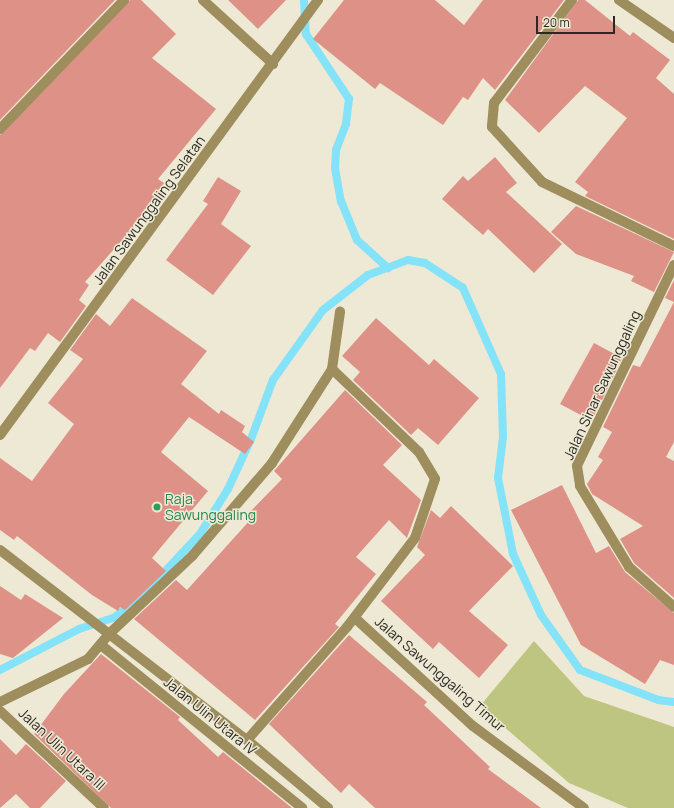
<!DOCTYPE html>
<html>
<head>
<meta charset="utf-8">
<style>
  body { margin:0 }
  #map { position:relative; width:674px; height:808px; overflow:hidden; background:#eee9d5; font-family:Manrope,sans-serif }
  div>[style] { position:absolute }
  .green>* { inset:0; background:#bec580 }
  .stream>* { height:8px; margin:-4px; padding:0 4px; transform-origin:4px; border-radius:4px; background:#84e2f9 }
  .building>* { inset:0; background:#de9287 }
  .minor>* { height:10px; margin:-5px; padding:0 5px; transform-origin:5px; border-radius:5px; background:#9e8d5d }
  .dots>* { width:11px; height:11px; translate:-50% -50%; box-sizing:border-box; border:2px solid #eee9d5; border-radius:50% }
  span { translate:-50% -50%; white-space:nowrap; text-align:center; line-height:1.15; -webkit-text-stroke:3px #eee9d5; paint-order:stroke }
  .street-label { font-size:14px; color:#2b2a22 }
  .leisure-label { font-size:14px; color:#27864d }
  .left { translate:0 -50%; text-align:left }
  .scale { position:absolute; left:536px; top:16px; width:79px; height:18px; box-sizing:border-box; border:2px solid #2b2a22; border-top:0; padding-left:5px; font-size:12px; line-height:14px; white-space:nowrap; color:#2b2a22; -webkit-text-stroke:3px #eee9d5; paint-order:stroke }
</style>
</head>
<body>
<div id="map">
  <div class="green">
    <i style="clip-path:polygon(534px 641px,584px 696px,674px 727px,674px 808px,628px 808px,569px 783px,480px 706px)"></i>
  </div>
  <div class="stream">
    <i style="left:304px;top:0;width:34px;rotate:87deg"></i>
    <i style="left:306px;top:34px;width:78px;rotate:56.5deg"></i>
    <i style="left:349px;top:99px;width:25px;rotate:97deg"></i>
    <i style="left:346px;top:124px;width:28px;rotate:111deg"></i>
    <i style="left:336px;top:150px;width:18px;rotate:93deg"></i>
    <i style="left:335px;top:168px;width:34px;rotate:80deg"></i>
    <i style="left:341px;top:201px;width:42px;rotate:67.7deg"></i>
    <i style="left:357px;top:240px;width:42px;rotate:42.1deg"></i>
    <i style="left:0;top:670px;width:89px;rotate:-27.4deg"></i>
    <i style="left:79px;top:629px;width:38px;rotate:-18deg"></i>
    <i style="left:115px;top:617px;width:37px;rotate:-38deg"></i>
    <i style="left:144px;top:594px;width:82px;rotate:-47deg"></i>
    <i style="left:200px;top:534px;width:53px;rotate:-58.1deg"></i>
    <i style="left:228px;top:489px;width:55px;rotate:-65.3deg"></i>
    <i style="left:251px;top:439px;width:63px;rotate:-69.6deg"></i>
    <i style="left:273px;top:380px;width:86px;rotate:-54.5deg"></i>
    <i style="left:323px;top:310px;width:57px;rotate:-37.9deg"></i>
    <i style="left:368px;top:275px;width:43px;rotate:-20.6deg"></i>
    <i style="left:408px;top:260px;width:17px;rotate:10deg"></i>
    <i style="left:425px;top:263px;width:45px;rotate:33.3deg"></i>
    <i style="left:463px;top:288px;width:94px;rotate:66.2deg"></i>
    <i style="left:501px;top:374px;width:63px;rotate:88.2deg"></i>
    <i style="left:503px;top:437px;width:41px;rotate:97deg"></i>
    <i style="left:498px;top:478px;width:77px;rotate:78.8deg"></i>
    <i style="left:513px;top:554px;width:67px;rotate:65.3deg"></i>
    <i style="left:541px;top:615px;width:67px;rotate:54.7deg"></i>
    <i style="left:580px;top:670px;width:84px;rotate:21deg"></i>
    <i style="left:658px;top:700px;width:16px;rotate:7deg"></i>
  </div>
  <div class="building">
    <i style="clip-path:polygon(0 0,115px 0,0 120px)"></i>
    <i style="clip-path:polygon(130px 0,141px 0,176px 34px,152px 58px,216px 109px,158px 179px,164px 183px,130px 231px,85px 282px,89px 285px,79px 300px,86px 306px,60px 342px,48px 333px,35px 351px,30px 348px,0 388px,0 135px)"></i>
    <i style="clip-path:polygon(228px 0,286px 0,258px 29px)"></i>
    <i style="clip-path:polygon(344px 0,435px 0,464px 25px,483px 0,564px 0,495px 90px,483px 78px,468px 100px,463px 97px,443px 125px,380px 83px,375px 89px,313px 39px)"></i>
    <i style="clip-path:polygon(578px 0,585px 0,630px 36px,633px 32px,670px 60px,656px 78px,674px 94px,674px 239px,585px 196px,588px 192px,575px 182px,627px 118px,585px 86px,539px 133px,505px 100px)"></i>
    <i style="clip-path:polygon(495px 157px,517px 183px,506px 192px,562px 244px,534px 273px,488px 229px,483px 235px,442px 199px,463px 176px,468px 181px)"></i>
    <i style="clip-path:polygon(218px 177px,241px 191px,221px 224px,251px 246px,213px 295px,166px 260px,208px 204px,203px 201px)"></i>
    <i style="clip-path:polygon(576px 206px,674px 252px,654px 292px,631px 281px,634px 276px,576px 254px,551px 232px)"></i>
    <i style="clip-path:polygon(674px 280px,674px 442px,666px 457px,674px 461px,674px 598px,634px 563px,620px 539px,643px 526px,592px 494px,587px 484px,603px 460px,598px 457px,612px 432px,603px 427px,633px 365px,640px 367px,674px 302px,665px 298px)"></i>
    <i style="clip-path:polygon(132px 298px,207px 351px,181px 384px,219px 414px,221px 410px,245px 426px,242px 432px,254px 442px,245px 454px,189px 417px,161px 452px,208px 491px,152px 558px,166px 571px,125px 610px,120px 607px,118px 611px,92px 595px,17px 536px,14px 540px,0 530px,0 458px,32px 481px,74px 424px,48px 403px,83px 359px,70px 350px,96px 314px,110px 326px)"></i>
    <i style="clip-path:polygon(376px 318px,429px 365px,434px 359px,479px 398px,438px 445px,418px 428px,411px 435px,353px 380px,360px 372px,342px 356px)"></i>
    <i style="clip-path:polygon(594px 343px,622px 358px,592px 421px,560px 404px)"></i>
    <i style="clip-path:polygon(345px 390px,402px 445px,383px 465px,421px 500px,407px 538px,389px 520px,356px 557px,376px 574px,335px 624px,339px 627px,255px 720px,134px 619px,176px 580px,187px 590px,251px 519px,247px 515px,282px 479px,274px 471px)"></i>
    <i style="clip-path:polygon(562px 485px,596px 553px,609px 546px,625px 572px,674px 613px,674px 665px,660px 660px,645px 684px,581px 645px,511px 510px)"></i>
    <i style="clip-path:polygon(451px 506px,513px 566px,469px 611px,508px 645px,479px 678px,439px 642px,433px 649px,381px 601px,425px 555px,417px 547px,431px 510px,440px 518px)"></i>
    <i style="clip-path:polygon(0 586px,21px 600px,25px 594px,63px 618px,13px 658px,0 654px)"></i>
    <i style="clip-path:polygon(349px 635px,427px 702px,424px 705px,490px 767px,488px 769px,541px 808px,375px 808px,349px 784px,341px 793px,269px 724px)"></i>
    <i style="clip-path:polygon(101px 654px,180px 717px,178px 720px,218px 757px,223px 752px,292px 808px,111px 808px,34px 734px,64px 694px)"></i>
    <i style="clip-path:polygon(0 739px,16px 755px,26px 744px,66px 781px,40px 808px,30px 808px,16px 794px,0 808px)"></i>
  </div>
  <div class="minor">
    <i style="left:203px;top:0;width:95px;rotate:42.4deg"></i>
    <i style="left:572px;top:0;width:129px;rotate:127.1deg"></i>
    <i style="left:494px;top:103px;width:24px;rotate:95deg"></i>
    <i style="left:492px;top:127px;width:74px;rotate:47.7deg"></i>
    <i style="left:542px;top:182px;width:147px;rotate:25.9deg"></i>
    <i style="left:619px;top:0;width:67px;rotate:34.6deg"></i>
    <i style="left:0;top:129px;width:179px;rotate:-46.1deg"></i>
    <i style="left:674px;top:265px;width:223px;rotate:115.8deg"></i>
    <i style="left:577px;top:466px;width:20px;rotate:81deg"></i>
    <i style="left:580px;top:486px;width:95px;rotate:58.8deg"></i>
    <i style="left:629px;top:567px;width:60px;rotate:41.6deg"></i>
    <i style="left:332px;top:369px;width:58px;rotate:-82deg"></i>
    <i style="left:0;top:435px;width:539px;rotate:-53.83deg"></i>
    <i style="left:0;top:550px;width:312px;rotate:37.6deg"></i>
    <i style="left:247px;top:740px;width:106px;rotate:40deg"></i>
    <i style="left:355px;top:618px;width:160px;rotate:42.5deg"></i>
    <i style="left:473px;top:726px;width:138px;rotate:36.5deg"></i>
    <i style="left:101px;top:645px;width:259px;rotate:39deg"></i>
    <i style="left:0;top:702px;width:98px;rotate:-26deg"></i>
    <i style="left:88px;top:659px;width:33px;rotate:-50deg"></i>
    <i style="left:109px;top:634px;width:115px;rotate:-43.2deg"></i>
    <i style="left:193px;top:555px;width:121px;rotate:-49.3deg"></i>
    <i style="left:272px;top:463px;width:112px;rotate:-57.4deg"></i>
    <i style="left:332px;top:369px;width:120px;rotate:43.7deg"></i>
    <i style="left:419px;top:452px;width:31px;rotate:59deg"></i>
    <i style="left:435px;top:479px;width:62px;rotate:108.7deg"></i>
    <i style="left:415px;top:538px;width:112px;rotate:127.4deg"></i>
    <i style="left:347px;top:627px;width:151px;rotate:131.5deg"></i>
    <i style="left:0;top:711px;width:142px;rotate:43deg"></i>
  </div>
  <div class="dots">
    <i style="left:157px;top:507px;background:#2e9e5b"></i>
  </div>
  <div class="street-label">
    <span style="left:149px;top:210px;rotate:-54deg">Jalan Sawunggaling Selatan</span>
    <span style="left:602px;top:385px;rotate:-65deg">Jalan Sinar Sawunggaling</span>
    <span style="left:440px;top:674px;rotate:41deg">Jalan Sawunggaling Timur</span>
    <span style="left:210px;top:716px;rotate:39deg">Jalan Ulin Utara IV</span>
    <span style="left:62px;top:749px;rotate:43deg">Jalan Ulin Utara III</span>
  </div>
  <div class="leisure-label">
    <span class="left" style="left:165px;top:507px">Raja<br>Sawunggaling</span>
  </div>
  <div class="scale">20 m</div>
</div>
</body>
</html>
